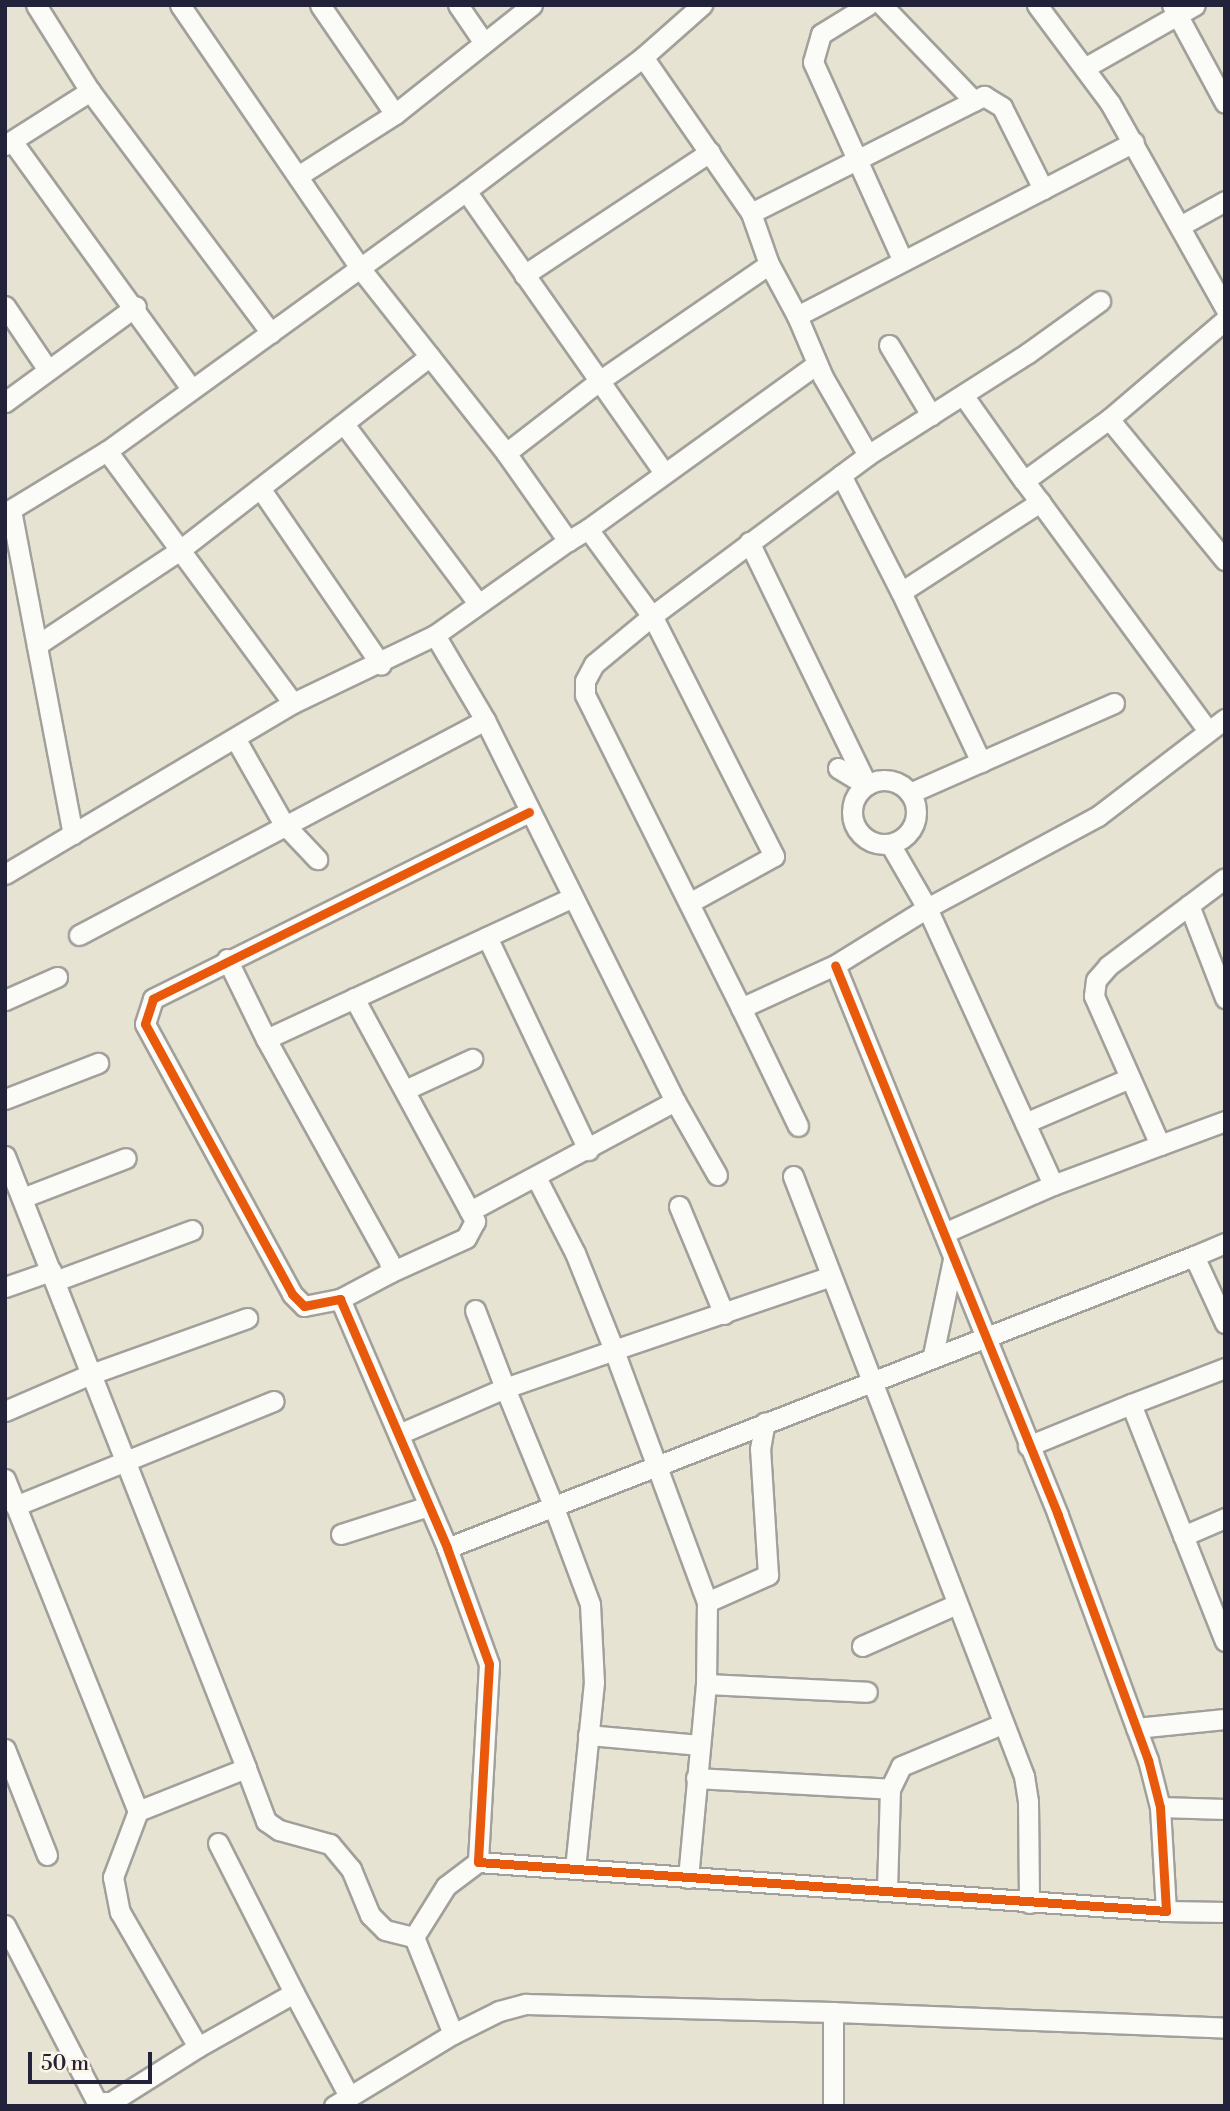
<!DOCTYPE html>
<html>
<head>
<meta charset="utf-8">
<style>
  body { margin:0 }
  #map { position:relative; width:1230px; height:2111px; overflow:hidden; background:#e7e3d3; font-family:"Libre Bodoni",serif }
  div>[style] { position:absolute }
  .roads { filter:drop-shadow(2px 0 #a2a09a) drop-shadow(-2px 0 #a2a09a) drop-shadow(0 2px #a2a09a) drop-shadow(0 -2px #a2a09a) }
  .minor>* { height:19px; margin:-9.5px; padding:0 9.5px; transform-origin:9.5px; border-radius:9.5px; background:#fbfbf8 }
  .minor>.ring { margin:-9.5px; padding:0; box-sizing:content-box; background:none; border:19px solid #fbfbf8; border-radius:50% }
  .cycleway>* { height:9px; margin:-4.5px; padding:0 4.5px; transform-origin:4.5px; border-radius:4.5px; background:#e8590c }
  span { translate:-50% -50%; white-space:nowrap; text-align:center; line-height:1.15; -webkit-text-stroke:5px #fcf5e5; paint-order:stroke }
  .frame { position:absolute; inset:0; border:7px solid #22223b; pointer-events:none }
  .scale { position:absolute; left:28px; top:2052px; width:124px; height:32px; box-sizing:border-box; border:4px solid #22223b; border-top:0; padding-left:9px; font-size:21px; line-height:24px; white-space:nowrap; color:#22223b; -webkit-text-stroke:5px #fcf5e5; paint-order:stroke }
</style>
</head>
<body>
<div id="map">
  <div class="roads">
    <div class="minor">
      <i style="left:36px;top:5px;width:102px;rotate:57.9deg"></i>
      <i style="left:90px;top:91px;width:302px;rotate:53.2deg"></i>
      <i style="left:180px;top:5px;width:319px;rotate:55.6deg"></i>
      <i style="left:360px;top:268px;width:236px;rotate:51.7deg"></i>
      <i style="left:506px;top:453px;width:108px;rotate:54.8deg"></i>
      <i style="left:568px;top:541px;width:23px;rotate:-31deg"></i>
      <i style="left:588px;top:529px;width:108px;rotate:53.7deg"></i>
      <i style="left:652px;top:616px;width:75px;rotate:140.4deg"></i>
      <i style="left:594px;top:664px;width:19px;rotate:118deg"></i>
      <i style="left:585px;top:681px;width:14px;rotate:90deg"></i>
      <i style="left:585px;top:695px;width:350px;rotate:63.5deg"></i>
      <i style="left:741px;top:1008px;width:103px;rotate:-24.6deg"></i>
      <i style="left:835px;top:965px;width:108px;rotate:-31.8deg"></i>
      <i style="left:927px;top:908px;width:304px;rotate:65.5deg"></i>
      <i style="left:1053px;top:1185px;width:114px;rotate:-20.5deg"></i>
      <i style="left:1160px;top:1145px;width:163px;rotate:-113.9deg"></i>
      <i style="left:1094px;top:996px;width:16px;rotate:-83deg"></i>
      <i style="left:1096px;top:980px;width:18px;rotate:-49deg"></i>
      <i style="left:1108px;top:966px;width:146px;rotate:-36.9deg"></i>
      <i style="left:320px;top:5px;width:132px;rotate:55.5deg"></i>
      <i style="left:395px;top:114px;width:175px;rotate:-38.5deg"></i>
      <i style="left:458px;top:5px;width:46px;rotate:55.6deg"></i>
      <i style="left:868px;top:5px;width:55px;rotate:148.3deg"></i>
      <i style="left:821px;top:34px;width:29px;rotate:106deg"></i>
      <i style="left:813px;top:62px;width:218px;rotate:65.7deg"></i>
      <i style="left:882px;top:5px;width:133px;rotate:46.2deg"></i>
      <i style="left:1037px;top:5px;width:122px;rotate:53.3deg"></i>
      <i style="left:1110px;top:103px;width:235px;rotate:60.7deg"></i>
      <i style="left:1172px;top:5px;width:111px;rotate:61.6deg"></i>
      <i style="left:643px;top:57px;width:79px;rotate:-41.4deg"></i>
      <i style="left:1086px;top:67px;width:125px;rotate:-29.6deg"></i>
      <i style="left:12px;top:141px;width:305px;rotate:54.1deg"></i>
      <i style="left:5px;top:145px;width:101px;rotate:-32.4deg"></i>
      <i style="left:298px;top:176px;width:115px;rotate:-32.6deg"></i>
      <i style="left:466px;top:191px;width:345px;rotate:54.9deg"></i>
      <i style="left:751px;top:213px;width:261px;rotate:-26.7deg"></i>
      <i style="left:984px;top:96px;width:21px;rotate:31deg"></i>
      <i style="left:1002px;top:107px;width:92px;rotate:63.4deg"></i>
      <i style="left:1180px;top:226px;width:51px;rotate:-29.1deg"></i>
      <i style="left:524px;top:275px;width:223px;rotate:-33.5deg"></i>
      <i style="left:5px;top:306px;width:77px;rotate:56.1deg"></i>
      <i style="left:797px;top:316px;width:66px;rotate:66.9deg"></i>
      <i style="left:823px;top:377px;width:90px;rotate:60deg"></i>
      <i style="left:1225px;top:320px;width:153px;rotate:139.5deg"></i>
      <i style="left:1109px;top:419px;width:183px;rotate:50.6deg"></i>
      <i style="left:889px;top:345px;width:82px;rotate:59deg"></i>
      <i style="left:963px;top:395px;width:105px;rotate:54.7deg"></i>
      <i style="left:5px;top:402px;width:162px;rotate:-36.2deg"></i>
      <i style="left:344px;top:424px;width:224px;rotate:53.2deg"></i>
      <i style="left:107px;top:451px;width:313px;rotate:53.6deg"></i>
      <i style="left:506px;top:453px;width:118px;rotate:-37.7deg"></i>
      <i style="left:599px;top:381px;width:206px;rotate:-34.5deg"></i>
      <i style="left:769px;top:264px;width:59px;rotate:61.7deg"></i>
      <i style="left:797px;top:316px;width:379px;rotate:-27.3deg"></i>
      <i style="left:841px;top:475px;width:131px;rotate:62.9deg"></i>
      <i style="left:901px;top:592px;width:166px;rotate:-32.9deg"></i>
      <i style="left:1040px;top:502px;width:26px;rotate:-127deg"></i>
      <i style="left:1024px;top:481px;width:105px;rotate:-36.1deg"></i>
      <i style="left:260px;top:488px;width:214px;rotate:55.6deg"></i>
      <i style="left:1040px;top:502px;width:284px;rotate:53.7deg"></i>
      <i style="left:11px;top:510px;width:330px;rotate:79.2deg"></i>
      <i style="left:5px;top:513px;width:119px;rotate:-31.3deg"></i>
      <i style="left:107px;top:451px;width:443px;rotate:-35.9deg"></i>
      <i style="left:466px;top:191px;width:222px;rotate:-37.1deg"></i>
      <i style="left:643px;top:57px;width:190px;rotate:55.3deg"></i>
      <i style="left:751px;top:213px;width:54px;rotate:70.6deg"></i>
      <i style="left:588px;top:529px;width:282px;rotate:-35.8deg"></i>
      <i style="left:749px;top:542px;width:270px;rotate:64.1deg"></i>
      <i style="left:901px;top:592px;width:188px;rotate:64.8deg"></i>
      <i style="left:435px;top:635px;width:99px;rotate:59.5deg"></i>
      <i style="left:485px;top:720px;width:426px;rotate:63.5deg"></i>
      <i style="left:675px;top:1101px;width:233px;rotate:151.8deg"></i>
      <i style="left:37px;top:645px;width:172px;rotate:-33.6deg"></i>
      <i style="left:180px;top:550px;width:316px;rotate:-37.8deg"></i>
      <i style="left:235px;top:738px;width:98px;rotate:60.5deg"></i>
      <i style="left:283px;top:823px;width:50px;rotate:46.6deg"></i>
      <i style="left:838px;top:768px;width:33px;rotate:31deg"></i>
      <i class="ring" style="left:852px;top:780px;width:45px;height:45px"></i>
      <i style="left:910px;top:793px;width:223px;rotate:-23.8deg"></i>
      <i style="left:529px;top:812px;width:420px;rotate:153.6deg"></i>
      <i style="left:153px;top:999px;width:26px;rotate:108deg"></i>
      <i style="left:145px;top:1024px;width:307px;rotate:61.4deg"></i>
      <i style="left:292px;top:1294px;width:17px;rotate:45deg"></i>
      <i style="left:304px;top:1306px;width:37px;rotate:-11deg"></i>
      <i style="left:340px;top:1299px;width:271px;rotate:66.7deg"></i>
      <i style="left:447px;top:1548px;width:123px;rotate:70.1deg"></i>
      <i style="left:489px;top:1664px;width:198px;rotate:93.2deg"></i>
      <i style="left:478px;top:1862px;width:690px;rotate:4.07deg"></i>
      <i style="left:1166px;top:1911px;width:104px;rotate:-93.3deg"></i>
      <i style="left:1160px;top:1807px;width:49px;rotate:-104.3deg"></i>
      <i style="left:1148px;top:1760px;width:261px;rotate:-110.2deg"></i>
      <i style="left:1058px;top:1515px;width:593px;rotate:-112.07deg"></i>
      <i style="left:890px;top:844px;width:74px;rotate:60deg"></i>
      <i style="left:927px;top:908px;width:194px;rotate:-28.3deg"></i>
      <i style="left:1098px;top:816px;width:160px;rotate:-37.4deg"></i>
      <i style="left:5px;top:874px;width:335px;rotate:-30.7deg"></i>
      <i style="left:293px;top:703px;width:157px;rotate:-25.6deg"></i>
      <i style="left:435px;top:635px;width:163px;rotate:-35.3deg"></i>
      <i style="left:689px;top:903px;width:97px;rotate:-28.9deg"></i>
      <i style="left:774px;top:856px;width:269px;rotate:-116.9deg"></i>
      <i style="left:652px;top:616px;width:269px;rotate:-36.7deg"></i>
      <i style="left:868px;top:455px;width:190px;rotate:-32.5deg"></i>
      <i style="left:1028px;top:353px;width:89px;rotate:-35.8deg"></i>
      <i style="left:1189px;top:905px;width:100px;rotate:68.8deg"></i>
      <i style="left:79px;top:935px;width:459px;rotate:-27.9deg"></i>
      <i style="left:487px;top:937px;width:236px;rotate:64.6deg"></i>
      <i style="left:227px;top:959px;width:89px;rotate:64deg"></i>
      <i style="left:266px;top:1039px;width:338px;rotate:-24.8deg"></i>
      <i style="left:354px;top:998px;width:254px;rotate:61.5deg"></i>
      <i style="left:475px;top:1221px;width:19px;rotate:118deg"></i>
      <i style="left:466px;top:1238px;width:82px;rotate:155.6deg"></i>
      <i style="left:5px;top:1000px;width:57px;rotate:-23.9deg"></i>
      <i style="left:741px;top:1008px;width:131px;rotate:64.2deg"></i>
      <i style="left:266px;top:1039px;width:254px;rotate:61deg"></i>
      <i style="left:389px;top:1261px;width:11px;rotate:80deg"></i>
      <i style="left:391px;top:1272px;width:58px;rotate:152.1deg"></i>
      <i style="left:407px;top:1089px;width:72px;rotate:-24.8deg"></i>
      <i style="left:5px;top:1099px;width:100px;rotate:-21.2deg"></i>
      <i style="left:675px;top:1101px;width:85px;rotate:60.4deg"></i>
      <i style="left:1025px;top:1123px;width:114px;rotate:-23.2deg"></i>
      <i style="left:1160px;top:1145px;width:69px;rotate:-20.3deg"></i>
      <i style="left:5px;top:1156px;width:234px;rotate:68.5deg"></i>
      <i style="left:91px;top:1374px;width:166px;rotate:-19.7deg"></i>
      <i style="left:793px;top:1176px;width:643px;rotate:68.94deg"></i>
      <i style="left:1024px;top:1776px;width:26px;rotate:81deg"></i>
      <i style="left:1028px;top:1802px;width:101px;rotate:89.4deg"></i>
      <i style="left:22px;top:1198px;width:111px;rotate:-21deg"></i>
      <i style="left:679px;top:1206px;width:117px;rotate:67.4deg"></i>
      <i style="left:944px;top:1233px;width:119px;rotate:-23.8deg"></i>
      <i style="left:1225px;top:1243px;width:34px;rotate:157deg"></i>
      <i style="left:1194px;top:1256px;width:74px;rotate:65.2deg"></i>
      <i style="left:55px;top:1281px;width:146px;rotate:-20.4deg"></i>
      <i style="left:5px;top:1287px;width:49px;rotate:-19.2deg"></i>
      <i style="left:475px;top:1310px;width:84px;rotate:69deg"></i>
      <i style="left:505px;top:1388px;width:115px;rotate:-19.2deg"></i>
      <i style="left:614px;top:1350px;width:105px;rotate:-111.9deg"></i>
      <i style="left:575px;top:1253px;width:85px;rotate:-117.2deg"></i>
      <i style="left:933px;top:1355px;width:98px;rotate:-78.2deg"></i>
      <i style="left:1131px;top:1404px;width:101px;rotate:-21deg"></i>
      <i style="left:5px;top:1411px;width:94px;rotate:-23.3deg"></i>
      <i style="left:91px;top:1374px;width:423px;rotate:68.5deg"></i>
      <i style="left:246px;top:1768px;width:116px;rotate:158.3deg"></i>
      <i style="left:399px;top:1434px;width:116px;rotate:-23.5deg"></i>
      <i style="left:505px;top:1388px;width:126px;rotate:67.7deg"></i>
      <i style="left:553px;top:1505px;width:106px;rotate:69.5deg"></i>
      <i style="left:590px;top:1604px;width:78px;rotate:87.1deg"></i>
      <i style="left:594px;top:1682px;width:188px;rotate:95.8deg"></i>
      <i style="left:1028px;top:1446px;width:111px;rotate:-22.2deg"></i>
      <i style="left:1131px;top:1404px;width:255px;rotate:68.4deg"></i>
      <i style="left:5px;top:1479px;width:358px;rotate:68.2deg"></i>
      <i style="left:138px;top:1811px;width:71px;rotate:110.7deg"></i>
      <i style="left:113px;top:1877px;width:36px;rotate:79deg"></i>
      <i style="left:120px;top:1912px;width:156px;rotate:60deg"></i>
      <i style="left:198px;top:2047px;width:110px;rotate:-29.4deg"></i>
      <i style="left:294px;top:1993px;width:117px;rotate:61.9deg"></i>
      <i style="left:15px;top:1506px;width:279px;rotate:-22.1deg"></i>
      <i style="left:341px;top:1534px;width:92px;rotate:-17.7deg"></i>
      <i style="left:1183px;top:1536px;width:46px;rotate:-23.2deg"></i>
      <i style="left:447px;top:1548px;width:802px;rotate:-21.35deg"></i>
      <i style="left:707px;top:1602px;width:67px;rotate:-23.9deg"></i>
      <i style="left:768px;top:1575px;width:126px;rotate:-93.6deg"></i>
      <i style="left:760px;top:1449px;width:27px;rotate:-80deg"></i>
      <i style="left:862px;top:1646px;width:104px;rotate:-23.9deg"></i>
      <i style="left:706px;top:1684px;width:161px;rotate:2.8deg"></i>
      <i style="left:1136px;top:1728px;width:89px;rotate:-5.8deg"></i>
      <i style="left:588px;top:1735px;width:111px;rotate:5.1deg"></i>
      <i style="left:5px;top:1749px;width:114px;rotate:68.4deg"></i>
      <i style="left:246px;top:1768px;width:57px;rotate:69.3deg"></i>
      <i style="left:266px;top:1821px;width:16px;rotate:35deg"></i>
      <i style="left:279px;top:1830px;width:53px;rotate:15.4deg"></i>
      <i style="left:330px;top:1844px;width:33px;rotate:50deg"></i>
      <i style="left:351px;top:1869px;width:50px;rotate:67.6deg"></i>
      <i style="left:370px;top:1915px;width:21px;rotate:45deg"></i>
      <i style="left:385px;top:1930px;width:30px;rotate:14deg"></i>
      <i style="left:696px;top:1778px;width:194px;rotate:3.2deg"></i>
      <i style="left:1160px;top:1807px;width:65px;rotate:1.8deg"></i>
      <i style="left:218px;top:1843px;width:168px;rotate:63.1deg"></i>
      <i style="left:688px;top:1878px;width:195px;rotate:-84.7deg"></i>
      <i style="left:706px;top:1684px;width:82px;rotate:-89.3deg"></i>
      <i style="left:707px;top:1602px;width:269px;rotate:-110.3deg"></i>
      <i style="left:614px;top:1350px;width:227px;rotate:-18.8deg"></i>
      <i style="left:887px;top:1890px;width:101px;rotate:-88.3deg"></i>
      <i style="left:890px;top:1789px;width:25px;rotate:-64deg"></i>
      <i style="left:901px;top:1766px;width:109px;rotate:-22.6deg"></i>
      <i style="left:1166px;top:1911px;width:59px;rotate:1deg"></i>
      <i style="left:5px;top:1925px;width:204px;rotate:62.6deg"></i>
      <i style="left:833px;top:2012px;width:392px;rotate:2.3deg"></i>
      <i style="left:453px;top:2034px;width:105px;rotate:-111.9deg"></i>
      <i style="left:414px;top:1937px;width:60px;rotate:-57.9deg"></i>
      <i style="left:446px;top:1886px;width:40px;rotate:-37deg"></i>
      <i style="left:100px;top:2102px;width:11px"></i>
      <i style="left:111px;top:2102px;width:103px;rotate:-32.3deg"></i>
      <i style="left:334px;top:2106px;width:139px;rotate:-31.2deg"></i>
      <i style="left:453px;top:2034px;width:51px;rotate:-26.6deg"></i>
      <i style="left:499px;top:2011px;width:28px;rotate:-15deg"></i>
      <i style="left:526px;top:2004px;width:307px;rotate:1.5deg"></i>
      <i style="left:833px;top:2012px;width:94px;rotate:90deg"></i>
    </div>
  </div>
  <div class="cycleway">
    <i style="left:529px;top:812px;width:420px;rotate:153.6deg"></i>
    <i style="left:153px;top:999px;width:26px;rotate:108deg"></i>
    <i style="left:145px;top:1024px;width:307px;rotate:61.4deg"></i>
    <i style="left:292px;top:1294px;width:17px;rotate:45deg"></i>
    <i style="left:304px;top:1306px;width:37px;rotate:-11deg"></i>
    <i style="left:340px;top:1299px;width:271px;rotate:66.7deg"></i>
    <i style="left:447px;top:1548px;width:123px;rotate:70.1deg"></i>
    <i style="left:489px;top:1664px;width:198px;rotate:93.2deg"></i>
    <i style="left:478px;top:1862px;width:690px;rotate:4.07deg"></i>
    <i style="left:1166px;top:1911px;width:104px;rotate:-93.3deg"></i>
    <i style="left:1160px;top:1807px;width:49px;rotate:-104.3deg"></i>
    <i style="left:1148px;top:1760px;width:261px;rotate:-110.2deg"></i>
    <i style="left:1058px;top:1515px;width:593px;rotate:-112.07deg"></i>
  </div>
  <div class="frame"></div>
  <div class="scale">50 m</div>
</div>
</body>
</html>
